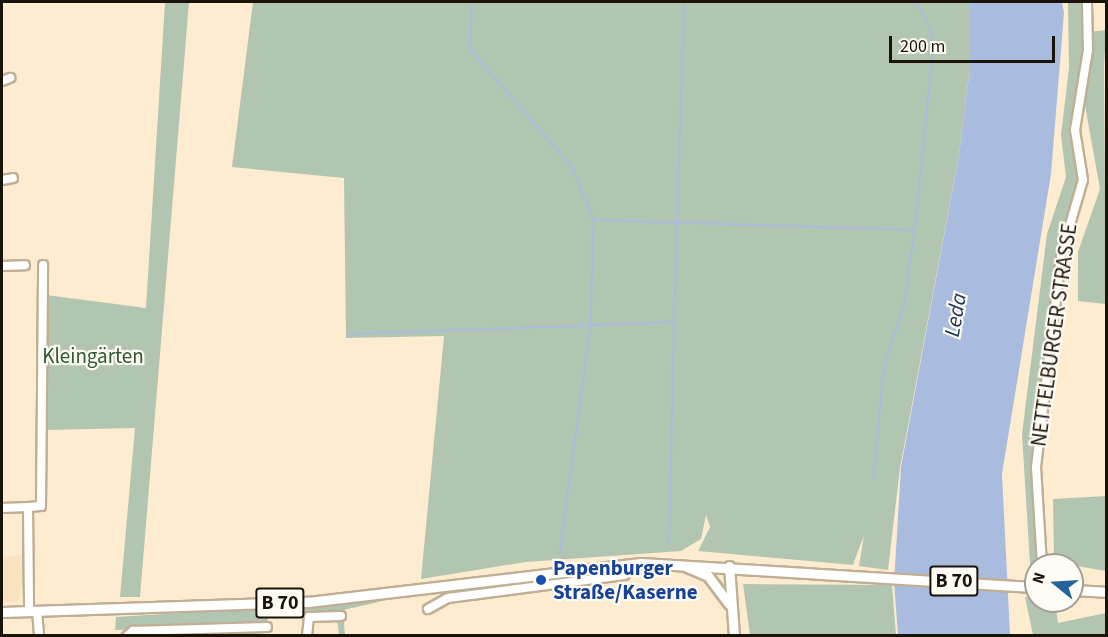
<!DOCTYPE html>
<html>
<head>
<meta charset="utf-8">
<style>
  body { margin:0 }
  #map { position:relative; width:1108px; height:637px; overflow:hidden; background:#feecd0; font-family:"Source Sans 3",sans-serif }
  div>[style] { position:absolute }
  .built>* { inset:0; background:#f9e3c0 }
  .green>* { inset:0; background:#b1c5b1 }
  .water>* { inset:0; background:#a9bcdf }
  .stream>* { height:1.5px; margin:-0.75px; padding:0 0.75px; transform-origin:0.75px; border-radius:0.75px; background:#a9bcdf }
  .roads { filter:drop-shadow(2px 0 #c0af94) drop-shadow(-2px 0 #c0af94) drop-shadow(0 2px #c0af94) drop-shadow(0 -2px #c0af94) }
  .minor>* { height:8px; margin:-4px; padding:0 4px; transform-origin:4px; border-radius:4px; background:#fff }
  .major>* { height:9px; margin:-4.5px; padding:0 4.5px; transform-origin:4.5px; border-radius:4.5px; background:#fff }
  .dots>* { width:16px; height:16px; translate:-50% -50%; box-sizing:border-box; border:3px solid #fffbf5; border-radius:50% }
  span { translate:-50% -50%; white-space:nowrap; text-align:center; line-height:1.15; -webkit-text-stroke:4.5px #fffbf5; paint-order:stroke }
  .shield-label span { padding:2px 4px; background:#fffbf5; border:2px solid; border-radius:4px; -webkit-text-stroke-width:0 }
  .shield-label { font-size:20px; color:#191309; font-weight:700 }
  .street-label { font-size:21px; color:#191309 }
  .park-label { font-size:21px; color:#2c592f }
  .transit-label { font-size:21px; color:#164399; font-weight:700 }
  .left { translate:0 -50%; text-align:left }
  .water-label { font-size:22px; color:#19315d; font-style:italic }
  .frame { position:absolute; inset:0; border:3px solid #191309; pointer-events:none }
  .north { position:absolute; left:1024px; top:553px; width:60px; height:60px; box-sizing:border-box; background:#fffbf5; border:2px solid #a39e97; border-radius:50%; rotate:288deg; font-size:16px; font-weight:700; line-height:24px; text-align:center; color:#191309 }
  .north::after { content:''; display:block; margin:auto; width:21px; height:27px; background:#25649a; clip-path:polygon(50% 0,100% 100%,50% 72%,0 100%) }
  .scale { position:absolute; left:889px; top:36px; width:166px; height:27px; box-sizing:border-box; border:3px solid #191309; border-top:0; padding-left:8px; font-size:18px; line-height:21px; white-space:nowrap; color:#191309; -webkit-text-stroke:4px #fffbf5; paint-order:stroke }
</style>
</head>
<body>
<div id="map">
  <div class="built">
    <i style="clip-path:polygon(26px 555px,19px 602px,2px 603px,2px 556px)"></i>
  </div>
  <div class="green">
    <i style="clip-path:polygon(165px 2px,189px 2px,140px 597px,120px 597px,135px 428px,44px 430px,46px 295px,146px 308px)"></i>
    <i style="clip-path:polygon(253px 2px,970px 2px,970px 68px,959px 155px,900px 468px,888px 570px,859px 566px,864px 535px,853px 565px,698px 551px,710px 527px,706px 515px,701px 539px,681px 551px,526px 562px,421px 579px,444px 336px,346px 338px,344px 178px,232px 167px)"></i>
    <i style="clip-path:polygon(1068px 2px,1084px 2px,1084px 61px,1072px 134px,1080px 180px,1062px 234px,1040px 401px,1034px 460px,1038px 565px,1036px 579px,1031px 580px,1022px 434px,1047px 234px,1066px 177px,1061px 135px,1069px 68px)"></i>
    <i style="clip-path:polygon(1106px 30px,1104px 67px,1106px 304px,1078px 301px,1078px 252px,1100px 189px,1083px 94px,1090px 62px,1088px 32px)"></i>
    <i style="clip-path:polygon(1106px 496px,1106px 571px,1054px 562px,1053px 499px)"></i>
    <i style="clip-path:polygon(743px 584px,892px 585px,896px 635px,750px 635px)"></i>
    <i style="clip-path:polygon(1025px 597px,1055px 601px,1058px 623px,1106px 613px,1106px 635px,1033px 635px)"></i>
    <i style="clip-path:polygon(383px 601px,343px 610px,345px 635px,339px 635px,337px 619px,268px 617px,267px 627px,115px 630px,116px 617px)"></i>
  </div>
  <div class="water">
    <i style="clip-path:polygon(970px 2px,1062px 2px,1064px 13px,1051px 174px,1002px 474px,1010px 635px,898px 635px,894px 583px,901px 467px,959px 155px,970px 68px)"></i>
  </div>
  <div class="stream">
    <i style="left:472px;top:2px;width:48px;rotate:91.2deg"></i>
    <i style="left:471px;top:50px;width:155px;rotate:49.2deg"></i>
    <i style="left:572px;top:167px;width:57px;rotate:67.5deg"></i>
    <i style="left:594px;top:220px;width:105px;rotate:91.6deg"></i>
    <i style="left:591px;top:325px;width:230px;rotate:97.7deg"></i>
    <i style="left:595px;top:220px;width:320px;rotate:1.8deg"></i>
    <i style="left:915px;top:230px;width:74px;rotate:97.8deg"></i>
    <i style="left:905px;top:303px;width:70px;rotate:107.4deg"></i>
    <i style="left:884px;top:370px;width:110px;rotate:95.2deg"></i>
    <i style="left:915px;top:229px;width:172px;rotate:-84.3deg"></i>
    <i style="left:932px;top:58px;width:28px;rotate:-92deg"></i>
    <i style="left:931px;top:30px;width:32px;rotate:-118deg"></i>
    <i style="left:350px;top:334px;width:324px;rotate:-2.1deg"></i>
    <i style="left:674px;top:322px;width:320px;rotate:-88.2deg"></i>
    <i style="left:669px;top:545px;width:221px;rotate:-88.7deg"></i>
  </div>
  <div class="roads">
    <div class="minor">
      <i style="left:2px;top:81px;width:9px;rotate:-21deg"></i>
      <i style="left:2px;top:180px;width:11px;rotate:-10deg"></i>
      <i style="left:2px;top:266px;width:23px;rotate:-2deg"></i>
      <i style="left:28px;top:507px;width:13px;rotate:-4deg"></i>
      <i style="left:41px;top:506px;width:241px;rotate:-89.5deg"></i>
      <i style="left:2px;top:508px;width:26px;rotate:-2deg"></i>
      <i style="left:28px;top:507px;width:104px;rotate:89.4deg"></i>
      <i style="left:1042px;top:565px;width:98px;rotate:-93.5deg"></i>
      <i style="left:1036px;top:467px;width:212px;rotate:-83.2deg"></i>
      <i style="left:1061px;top:256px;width:79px;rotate:-73.9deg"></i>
      <i style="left:1083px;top:180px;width:51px;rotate:-99.1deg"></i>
      <i style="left:1075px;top:130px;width:81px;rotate:-80.8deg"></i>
      <i style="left:1088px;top:50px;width:48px;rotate:-91.2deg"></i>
      <i style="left:428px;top:609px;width:23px;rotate:-29deg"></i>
      <i style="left:448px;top:598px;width:178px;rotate:-7.4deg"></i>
      <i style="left:37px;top:611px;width:25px;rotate:85deg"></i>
      <i style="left:127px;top:636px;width:8px;rotate:-40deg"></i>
      <i style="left:133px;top:631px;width:134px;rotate:-1.7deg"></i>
      <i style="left:307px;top:636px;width:19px;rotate:-84deg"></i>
      <i style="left:309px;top:617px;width:32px;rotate:-2deg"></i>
    </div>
    <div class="major">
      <i style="left:685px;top:566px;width:25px;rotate:23deg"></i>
      <i style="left:708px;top:576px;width:35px;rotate:53deg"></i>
      <i style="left:729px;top:566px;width:70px;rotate:85.9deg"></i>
      <i style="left:1072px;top:590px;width:34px;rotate:3deg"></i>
      <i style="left:2px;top:612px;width:306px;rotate:-1.9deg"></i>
      <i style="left:308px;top:602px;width:335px;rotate:-6.7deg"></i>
      <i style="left:641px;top:563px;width:396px;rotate:3.5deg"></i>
    </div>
  </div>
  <div class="dots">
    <i style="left:541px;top:580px;background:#1a4fb4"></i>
  </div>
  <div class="shield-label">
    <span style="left:954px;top:581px">B 70</span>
    <span style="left:280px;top:603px">B 70</span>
  </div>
  <div class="street-label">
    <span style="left:1054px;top:335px;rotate:-82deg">NETTELBURGER STRASSE</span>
  </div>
  <div class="park-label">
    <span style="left:93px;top:356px">Kleingärten</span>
  </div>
  <div class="transit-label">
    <span class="left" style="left:553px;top:580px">Papenburger<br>Straße/Kaserne</span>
  </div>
  <div class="water-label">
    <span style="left:956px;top:315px;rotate:-80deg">Leda</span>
  </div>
  <div class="frame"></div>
  <div class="north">N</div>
  <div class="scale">200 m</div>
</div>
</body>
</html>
